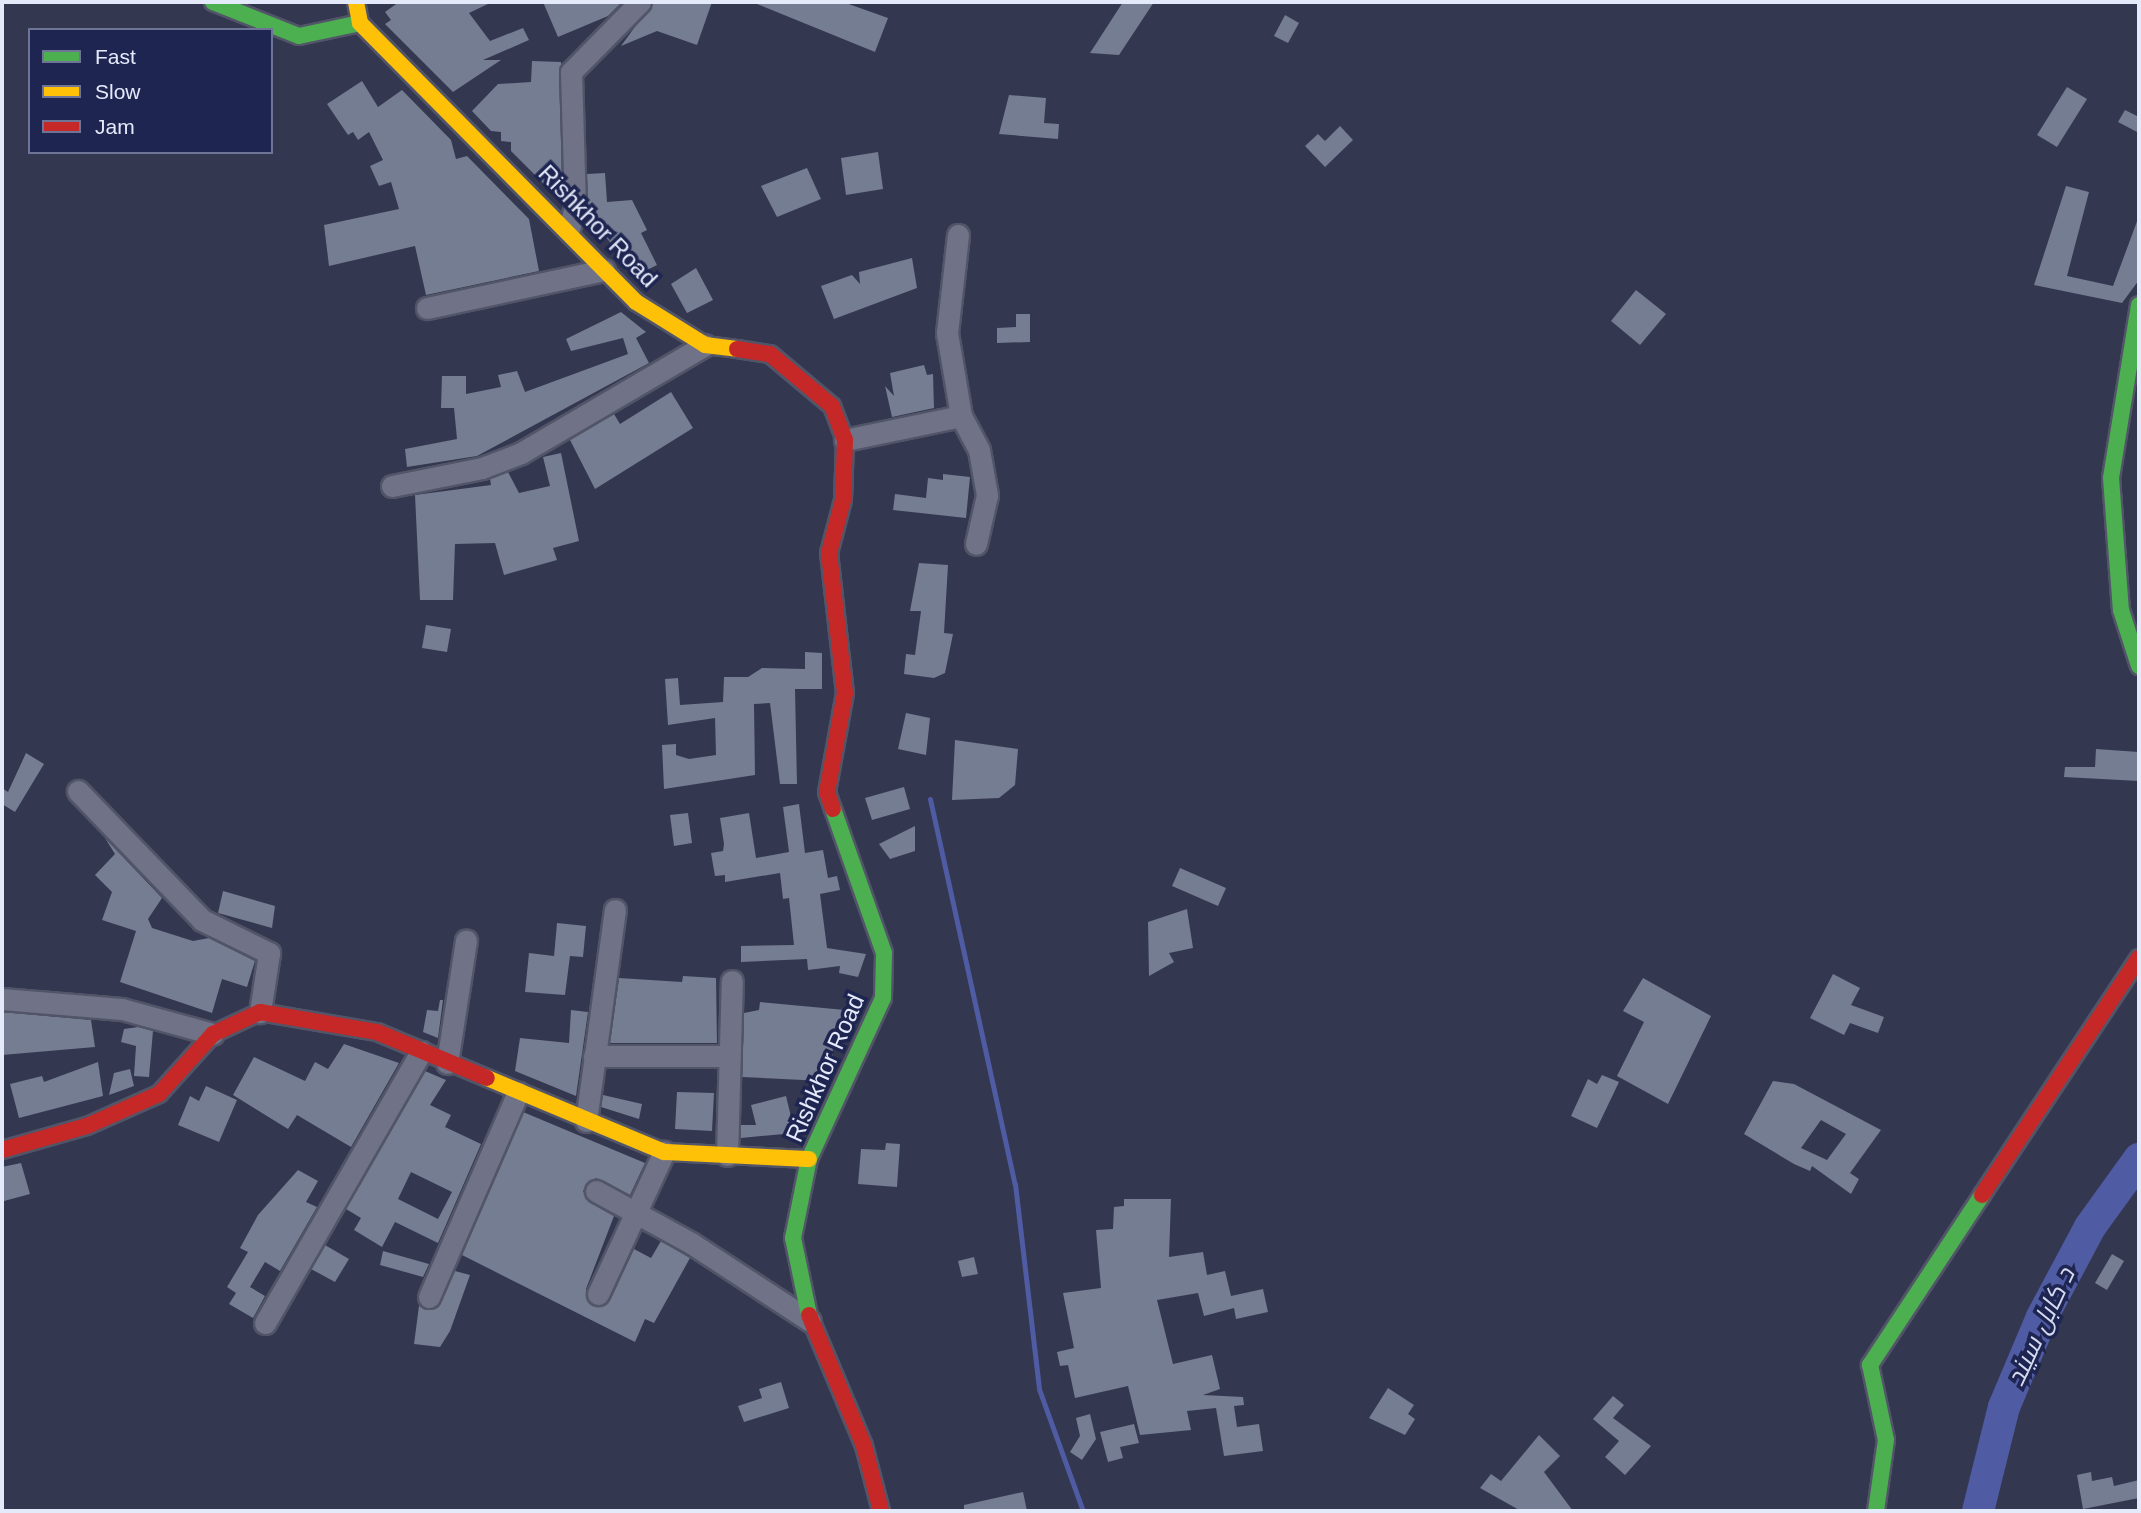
<!DOCTYPE html>
<html>
<head>
<meta charset="utf-8">
<style>
  body { margin:0 }
  #map { position:relative; width:2141px; height:1513px; overflow:hidden; background:#343750; font-family:Arial,Cairo,sans-serif }
  div>[style] { position:absolute }
  .stream>* { height:5px; margin:-2.5px; padding:0 2.5px; transform-origin:2.5px; border-radius:2.5px; background:#4f5ba2 }
  .river>* { height:32px; margin:-16px; padding:0 16px; transform-origin:16px; border-radius:16px; background:#4f5ba2 }
  .building>* { inset:0; background:#747d91 }
  .roads { filter:drop-shadow(2px 0 #525568) drop-shadow(-2px 0 #525568) drop-shadow(0 2px #525568) drop-shadow(0 -2px #525568) }
  .street>* { height:21px; margin:-10.5px; padding:0 10.5px; transform-origin:10.5px; border-radius:10.5px; background:#707387 }
  .fast>* { height:16px; margin:-8px; padding:0 8px; transform-origin:8px; border-radius:8px; background:#4caf50 }
  .slow>* { height:16px; margin:-8px; padding:0 8px; transform-origin:8px; border-radius:8px; background:#ffc107 }
  .jam>* { height:16px; margin:-8px; padding:0 8px; transform-origin:8px; border-radius:8px; background:#c62828 }
  span { translate:-50% -50%; white-space:nowrap; text-align:center; line-height:1.15; -webkit-text-stroke:7px #1e2551; paint-order:stroke }
  .street-label { font-size:24px; color:#e5eafb }
  .water-label { font-size:26px; color:#d4daef; font-style:italic }
  .frame { position:absolute; inset:0; border:4px solid #e5eafb; pointer-events:none }
  .legend { position:absolute; left:28px; top:28px; width:245px; height:126px; box-sizing:border-box; background:#1e2551; border:2px solid #6e7495; margin:0; padding:9px 12px; list-style:none; font-size:21px; color:#e5eafb }
  .legend li { display:flex; align-items:center; gap:14px; height:35px }
  .legend b { width:35px; border:2px solid #6e7495 }
</style>
</head>
<body>
<div id="map">
  <div class="stream">
    <i style="left:930px;top:799px;width:394px;rotate:77.6deg"></i>
    <i style="left:1015px;top:1184px;width:206px;rotate:83.3deg"></i>
    <i style="left:1039px;top:1389px;width:130px;rotate:70.2deg"></i>
  </div>
  <div class="river">
    <i style="left:1978px;top:1511px;width:107px;rotate:-76deg"></i>
    <i style="left:2004px;top:1407px;width:98px;rotate:-67.1deg"></i>
    <i style="left:2042px;top:1317px;width:102px;rotate:-61.9deg"></i>
    <i style="left:2090px;top:1227px;width:84px;rotate:-54.2deg"></i>
  </div>
  <div class="building">
    <i style="clip-path:polygon(399px 2px,492px 2px,469px 13px,490px 41px,523px 28px,529px 40px,483px 60px,501px 60px,453px 92px,385px 24px,391px 20px,385px 12px)"></i>
    <i style="clip-path:polygon(543px 2px,622px 2px,608px 16px,558px 37px)"></i>
    <i style="clip-path:polygon(653px 2px,712px 2px,697px 45px,657px 31px,621px 46px)"></i>
    <i style="clip-path:polygon(843px 2px,888px 18px,875px 52px,757px 4px)"></i>
    <i style="clip-path:polygon(1123px 2px,1154px 2px,1119px 55px,1090px 53px)"></i>
    <i style="clip-path:polygon(1285px 15px,1299px 23px,1288px 43px,1274px 36px)"></i>
    <i style="clip-path:polygon(532px 61px,561px 62px,562px 202px,511px 151px,511px 142px,501px 141px,501px 132px,491px 131px,472px 111px,498px 84px,531px 82px)"></i>
    <i style="clip-path:polygon(362px 81px,378px 107px,402px 90px,451px 140px,456px 159px,467px 156px,529px 219px,539px 271px,426px 295px,415px 246px,329px 266px,324px 225px,399px 209px,391px 182px,379px 186px,370px 166px,383px 160px,369px 132px,358px 140px,353px 132px,348px 135px,327px 104px)"></i>
    <i style="clip-path:polygon(2067px 87px,2087px 99px,2057px 147px,2037px 135px)"></i>
    <i style="clip-path:polygon(1009px 95px,1046px 98px,1044px 123px,1059px 124px,1058px 139px,999px 134px)"></i>
    <i style="clip-path:polygon(2125px 110px,2139px 117px,2139px 133px,2118px 122px)"></i>
    <i style="clip-path:polygon(1340px 126px,1353px 140px,1325px 167px,1305px 146px,1318px 134px,1325px 141px)"></i>
    <i style="clip-path:polygon(878px 152px,883px 189px,846px 195px,841px 158px)"></i>
    <i style="clip-path:polygon(807px 168px,821px 199px,777px 217px,761px 186px)"></i>
    <i style="clip-path:polygon(605px 173px,607px 202px,632px 200px,647px 230px,641px 233px,657px 265px,635px 276px,600px 229px,592px 233px,584px 224px,587px 174px)"></i>
    <i style="clip-path:polygon(2066px 186px,2089px 192px,2067px 276px,2113px 286px,2139px 216px,2139px 280px,2122px 303px,2034px 285px)"></i>
    <i style="clip-path:polygon(912px 258px,917px 288px,834px 319px,821px 286px,852px 275px,860px 284px,859px 272px)"></i>
    <i style="clip-path:polygon(696px 268px,713px 300px,687px 313px,671px 284px)"></i>
    <i style="clip-path:polygon(1636px 290px,1666px 314px,1640px 345px,1611px 321px)"></i>
    <i style="clip-path:polygon(621px 312px,646px 332px,636px 338px,649px 363px,477px 456px,407px 467px,405px 449px,457px 439px,454px 408px,441px 408px,442px 376px,466px 376px,466px 394px,501px 387px,498px 375px,517px 371px,525px 392px,628px 354px,623px 338px,571px 351px,566px 339px)"></i>
    <i style="clip-path:polygon(1016px 314px,1030px 314px,1030px 342px,997px 343px,997px 328px,1016px 327px)"></i>
    <i style="clip-path:polygon(924px 365px,927px 375px,933px 374px,934px 408px,892px 417px,885px 386px,894px 396px,890px 373px)"></i>
    <i style="clip-path:polygon(671px 392px,693px 428px,595px 489px,570px 440px,614px 414px,620px 424px)"></i>
    <i style="clip-path:polygon(561px 453px,579px 541px,553px 548px,557px 560px,504px 575px,495px 543px,455px 544px,453px 600px,420px 600px,415px 495px,491px 485px,490px 479px,508px 472px,519px 493px,550px 486px,543px 457px)"></i>
    <i style="clip-path:polygon(943px 474px,970px 477px,966px 518px,893px 510px,895px 494px,926px 498px,928px 478px,943px 480px)"></i>
    <i style="clip-path:polygon(919px 563px,948px 565px,944px 633px,953px 634px,945px 673px,934px 678px,904px 674px,906px 654px,915px 655px,921px 611px,910px 611px)"></i>
    <i style="clip-path:polygon(426px 625px,451px 629px,447px 652px,422px 648px)"></i>
    <i style="clip-path:polygon(805px 652px,822px 653px,822px 689px,795px 689px,797px 784px,780px 784px,770px 703px,754px 704px,755px 775px,664px 789px,662px 745px,676px 744px,676px 755px,689px 759px,716px 755px,715px 718px,668px 725px,665px 679px,678px 678px,680px 705px,723px 702px,724px 677px,748px 677px,762px 668px,805px 669px)"></i>
    <i style="clip-path:polygon(906px 713px,930px 718px,926px 755px,898px 749px)"></i>
    <i style="clip-path:polygon(955px 740px,1018px 749px,1015px 785px,999px 798px,952px 800px)"></i>
    <i style="clip-path:polygon(2096px 749px,2139px 752px,2139px 781px,2064px 777px,2065px 767px,2095px 767px)"></i>
    <i style="clip-path:polygon(26px 753px,44px 764px,15px 812px,2px 804px,2px 788px,8px 792px)"></i>
    <i style="clip-path:polygon(904px 787px,910px 809px,872px 820px,865px 798px)"></i>
    <i style="clip-path:polygon(799px 804px,805px 853px,823px 850px,828px 878px,837px 876px,840px 890px,820px 894px,827px 948px,866px 954px,858px 977px,839px 973px,840px 966px,808px 970px,807px 959px,741px 962px,741px 946px,794px 945px,789px 898px,783px 899px,780px 873px,725px 882px,725px 875px,715px 876px,711px 853px,723px 851px,724px 844px,720px 818px,749px 813px,756px 858px,789px 852px,783px 807px)"></i>
    <i style="clip-path:polygon(688px 813px,692px 843px,674px 846px,670px 815px)"></i>
    <i style="clip-path:polygon(915px 826px,915px 851px,890px 859px,879px 844px)"></i>
    <i style="clip-path:polygon(105px 838px,162px 898px,148px 919px,152px 928px,193px 941px,209px 938px,255px 961px,247px 987px,222px 979px,212px 1013px,120px 982px,136px 931px,102px 920px,112px 892px,95px 875px,115px 854px)"></i>
    <i style="clip-path:polygon(1180px 868px,1226px 888px,1218px 906px,1172px 886px)"></i>
    <i style="clip-path:polygon(223px 891px,275px 906px,272px 928px,218px 913px)"></i>
    <i style="clip-path:polygon(1187px 909px,1193px 948px,1169px 953px,1174px 962px,1149px 976px,1148px 922px)"></i>
    <i style="clip-path:polygon(557px 923px,586px 926px,583px 957px,570px 956px,565px 995px,525px 992px,529px 953px,554px 956px)"></i>
    <i style="clip-path:polygon(1833px 974px,1860px 988px,1851px 1005px,1884px 1017px,1878px 1033px,1850px 1023px,1844px 1035px,1810px 1018px)"></i>
    <i style="clip-path:polygon(683px 976px,716px 978px,717px 1043px,610px 1043px,619px 978px,682px 982px)"></i>
    <i style="clip-path:polygon(1643px 978px,1711px 1016px,1668px 1104px,1617px 1076px,1644px 1022px,1623px 1011px)"></i>
    <i style="clip-path:polygon(440px 1000px,443px 1000px,438px 1038px,423px 1032px,427px 1010px,438px 1011px)"></i>
    <i style="clip-path:polygon(760px 1002px,845px 1010px,840px 1043px,833px 1042px,832px 1068px,823px 1081px,742px 1077px,744px 1013px,759px 1010px)"></i>
    <i style="clip-path:polygon(571px 1010px,588px 1012px,576px 1096px,515px 1071px,520px 1038px,569px 1043px)"></i>
    <i style="clip-path:polygon(2px 1012px,91px 1020px,95px 1047px,2px 1055px)"></i>
    <i style="clip-path:polygon(138px 1027px,153px 1031px,149px 1077px,134px 1076px,136px 1046px,121px 1042px,124px 1029px)"></i>
    <i style="clip-path:polygon(344px 1044px,399px 1063px,351px 1147px,297px 1115px,288px 1129px,233px 1095px,254px 1057px,305px 1081px,315px 1062px,328px 1069px)"></i>
    <i style="clip-path:polygon(98px 1062px,103px 1096px,19px 1118px,10px 1084px,42px 1076px,44px 1082px)"></i>
    <i style="clip-path:polygon(130px 1069px,134px 1086px,109px 1095px,114px 1073px)"></i>
    <i style="clip-path:polygon(evenodd,425px 1071px,446px 1080px,430px 1105px,451px 1115px,445px 1127px,481px 1144px,438px 1243px,395px 1222px,382px 1247px,354px 1230px,361px 1218px,346px 1209px,425px 1071px,411px 1172px,452px 1192px,438px 1219px,398px 1199px,411px 1172px)"></i>
    <i style="clip-path:polygon(1602px 1075px,1619px 1082px,1597px 1128px,1571px 1116px,1588px 1079px,1597px 1084px)"></i>
    <i style="clip-path:polygon(evenodd,1773px 1081px,1794px 1084px,1881px 1130px,1850px 1173px,1859px 1179px,1851px 1194px,1812px 1166px,1810px 1171px,1794px 1164px,1744px 1134px,1773px 1081px,1821px 1120px,1846px 1134px,1827px 1160px,1801px 1148px,1821px 1120px)"></i>
    <i style="clip-path:polygon(206px 1086px,237px 1100px,219px 1142px,178px 1125px,190px 1096px,199px 1101px)"></i>
    <i style="clip-path:polygon(677px 1092px,714px 1093px,712px 1131px,675px 1129px)"></i>
    <i style="clip-path:polygon(603px 1095px,642px 1104px,639px 1119px,601px 1107px)"></i>
    <i style="clip-path:polygon(786px 1096px,795px 1133px,741px 1138px,741px 1125px,756px 1125px,751px 1105px)"></i>
    <i style="clip-path:polygon(523px 1112px,645px 1163px,630px 1195px,596px 1178px,583px 1191px,589px 1202px,614px 1216px,586px 1289px,592px 1306px,610px 1300px,634px 1249px,651px 1258px,661px 1241px,690px 1258px,654px 1323px,645px 1319px,635px 1342px,462px 1255px)"></i>
    <i style="clip-path:polygon(886px 1143px,900px 1144px,897px 1187px,858px 1184px,861px 1149px,885px 1150px)"></i>
    <i style="clip-path:polygon(21px 1163px,30px 1194px,4px 1201px,2px 1167px)"></i>
    <i style="clip-path:polygon(298px 1170px,318px 1181px,306px 1202px,317px 1207px,280px 1271px,265px 1262px,250px 1287px,265px 1296px,253px 1318px,229px 1304px,236px 1293px,227px 1287px,248px 1252px,240px 1248px,258px 1215px)"></i>
    <i style="clip-path:polygon(1124px 1199px,1171px 1199px,1169px 1257px,1203px 1252px,1207px 1275px,1225px 1271px,1231px 1296px,1263px 1289px,1268px 1312px,1236px 1319px,1234px 1308px,1204px 1316px,1198px 1293px,1157px 1300px,1173px 1364px,1212px 1355px,1220px 1389px,1203px 1395px,1243px 1397px,1244px 1405px,1234px 1406px,1237px 1427px,1259px 1424px,1263px 1451px,1224px 1456px,1216px 1408px,1187px 1411px,1191px 1430px,1140px 1435px,1128px 1386px,1075px 1398px,1068px 1365px,1060px 1366px,1057px 1352px,1074px 1348px,1063px 1293px,1101px 1288px,1096px 1230px,1113px 1229px,1114px 1207px,1124px 1206px)"></i>
    <i style="clip-path:polygon(325px 1245px,349px 1259px,335px 1282px,311px 1269px)"></i>
    <i style="clip-path:polygon(383px 1251px,429px 1264px,423px 1277px,380px 1265px)"></i>
    <i style="clip-path:polygon(2112px 1254px,2124px 1261px,2107px 1290px,2095px 1283px)"></i>
    <i style="clip-path:polygon(974px 1257px,978px 1274px,962px 1277px,958px 1261px)"></i>
    <i style="clip-path:polygon(455px 1271px,470px 1275px,450px 1331px,440px 1347px,414px 1344px,419px 1306px,437px 1307px)"></i>
    <i style="clip-path:polygon(781px 1382px,789px 1408px,744px 1422px,738px 1406px,762px 1398px,759px 1389px)"></i>
    <i style="clip-path:polygon(1388px 1388px,1414px 1405px,1408px 1414px,1415px 1419px,1405px 1435px,1369px 1418px)"></i>
    <i style="clip-path:polygon(1613px 1396px,1624px 1405px,1613px 1418px,1651px 1446px,1625px 1475px,1605px 1457px,1619px 1441px,1593px 1419px)"></i>
    <i style="clip-path:polygon(1090px 1414px,1096px 1439px,1082px 1460px,1070px 1452px,1080px 1436px,1076px 1418px)"></i>
    <i style="clip-path:polygon(1134px 1424px,1139px 1443px,1120px 1447px,1123px 1458px,1108px 1462px,1100px 1432px)"></i>
    <i style="clip-path:polygon(1539px 1435px,1560px 1456px,1544px 1472px,1573px 1511px,1521px 1511px,1480px 1488px,1491px 1474px,1501px 1481px)"></i>
    <i style="clip-path:polygon(2091px 1472px,2092px 1481px,2112px 1477px,2114px 1486px,2139px 1480px,2139px 1498px,2083px 1509px,2077px 1475px)"></i>
    <i style="clip-path:polygon(1023px 1492px,1027px 1511px,964px 1511px,964px 1505px)"></i>
  </div>
  <div class="roads">
    <div class="street">
      <i style="left:569px;top:229px;width:23px;rotate:-75deg"></i>
      <i style="left:575px;top:207px;width:135px;rotate:-91.7deg"></i>
      <i style="left:571px;top:72px;width:98px;rotate:-45.4deg"></i>
      <i style="left:958px;top:235px;width:99px;rotate:96.4deg"></i>
      <i style="left:947px;top:333px;width:84px;rotate:80.4deg"></i>
      <i style="left:961px;top:416px;width:38px;rotate:62deg"></i>
      <i style="left:979px;top:450px;width:46px;rotate:79.9deg"></i>
      <i style="left:987px;top:495px;width:50px;rotate:102.7deg"></i>
      <i style="left:427px;top:308px;width:181px;rotate:-12.1deg"></i>
      <i style="left:845px;top:440px;width:118px;rotate:-11.7deg"></i>
      <i style="left:392px;top:486px;width:92px;rotate:-11.3deg"></i>
      <i style="left:482px;top:468px;width:42px;rotate:-21deg"></i>
      <i style="left:521px;top:453px;width:213px;rotate:-30.4deg"></i>
      <i style="left:78px;top:791px;width:179px;rotate:46.1deg"></i>
      <i style="left:202px;top:920px;width:75px;rotate:26.2deg"></i>
      <i style="left:269px;top:953px;width:60px;rotate:98.7deg"></i>
      <i style="left:2px;top:999px;width:120px;rotate:4.8deg"></i>
      <i style="left:122px;top:1009px;width:94px;rotate:15.4deg"></i>
      <i style="left:594px;top:1056px;width:132px"></i>
      <i style="left:447px;top:1063px;width:124px;rotate:-81.2deg"></i>
      <i style="left:586px;top:1121px;width:213px;rotate:-82.2deg"></i>
      <i style="left:727px;top:1155px;width:174px;rotate:-88.4deg"></i>
      <i style="left:596px;top:1191px;width:108px;rotate:28.7deg"></i>
      <i style="left:691px;top:1243px;width:142px;rotate:33.2deg"></i>
      <i style="left:598px;top:1294px;width:157px;rotate:-65.1deg"></i>
      <i style="left:429px;top:1297px;width:223px;rotate:-66.5deg"></i>
      <i style="left:265px;top:1323px;width:313px;rotate:-60.1deg"></i>
    </div>
    <div class="fast">
      <i style="left:213px;top:2px;width:92px;rotate:21.6deg"></i>
      <i style="left:299px;top:36px;width:62px;rotate:-12deg"></i>
      <i style="left:2139px;top:305px;width:175px;rotate:99.2deg"></i>
      <i style="left:2111px;top:478px;width:132px;rotate:85.7deg"></i>
      <i style="left:2121px;top:610px;width:59px;rotate:72.2deg"></i>
      <i style="left:809px;top:1315px;width:79px;rotate:-101.7deg"></i>
      <i style="left:793px;top:1238px;width:81px;rotate:-78.6deg"></i>
      <i style="left:809px;top:1159px;width:177px;rotate:-65.3deg"></i>
      <i style="left:883px;top:998px;width:45px;rotate:-88.7deg"></i>
      <i style="left:884px;top:953px;width:153px;rotate:-109.5deg"></i>
      <i style="left:1876px;top:1511px;width:72px;rotate:-82deg"></i>
      <i style="left:1886px;top:1440px;width:77px;rotate:-102deg"></i>
      <i style="left:1870px;top:1365px;width:204px;rotate:-56.6deg"></i>
    </div>
    <div class="slow">
      <i style="left:356px;top:2px;width:21px;rotate:79deg"></i>
      <i style="left:360px;top:23px;width:392px;rotate:45.3deg"></i>
      <i style="left:636px;top:302px;width:81px;rotate:31.9deg"></i>
      <i style="left:705px;top:345px;width:32px;rotate:7deg"></i>
      <i style="left:487px;top:1078px;width:192px;rotate:22.7deg"></i>
      <i style="left:664px;top:1152px;width:145px;rotate:2.8deg"></i>
    </div>
    <div class="jam">
      <i style="left:737px;top:349px;width:33px;rotate:9deg"></i>
      <i style="left:770px;top:354px;width:81px;rotate:40deg"></i>
      <i style="left:832px;top:406px;width:36px;rotate:69deg"></i>
      <i style="left:845px;top:440px;width:60px;rotate:91.9deg"></i>
      <i style="left:843px;top:500px;width:55px;rotate:104.8deg"></i>
      <i style="left:829px;top:553px;width:141px;rotate:83.5deg"></i>
      <i style="left:845px;top:693px;width:101px;rotate:100.3deg"></i>
      <i style="left:827px;top:792px;width:18px;rotate:71deg"></i>
      <i style="left:2px;top:1150px;width:88px;rotate:-15.8deg"></i>
      <i style="left:87px;top:1126px;width:79px;rotate:-24deg"></i>
      <i style="left:159px;top:1094px;width:81px;rotate:-48deg"></i>
      <i style="left:213px;top:1034px;width:52px;rotate:-25.1deg"></i>
      <i style="left:260px;top:1012px;width:119px;rotate:9.7deg"></i>
      <i style="left:377px;top:1032px;width:119px;rotate:22.7deg"></i>
      <i style="left:1982px;top:1195px;width:284px;rotate:-56.5deg"></i>
      <i style="left:809px;top:1315px;width:142px;rotate:67.2deg"></i>
      <i style="left:864px;top:1446px;width:67px;rotate:75.3deg"></i>
    </div>
  </div>
  <div class="street-label">
    <span style="left:598px;top:226px;rotate:46deg">Rishkhor Road</span>
    <span style="left:825px;top:1068px;rotate:-66deg">Rishkhor Road</span>
  </div>
  <div class="water-label">
    <span style="left:2041px;top:1327px;rotate:-65deg">د کابل سيند</span>
  </div>
  <div class="frame"></div>
  <ul class="legend">
  <li><b style="height:9px;background:#4caf50"></b>Fast</li>
  <li><b style="height:9px;background:#ffc107"></b>Slow</li>
  <li><b style="height:9px;background:#c62828"></b>Jam</li>
  </ul>
</div>
</body>
</html>
